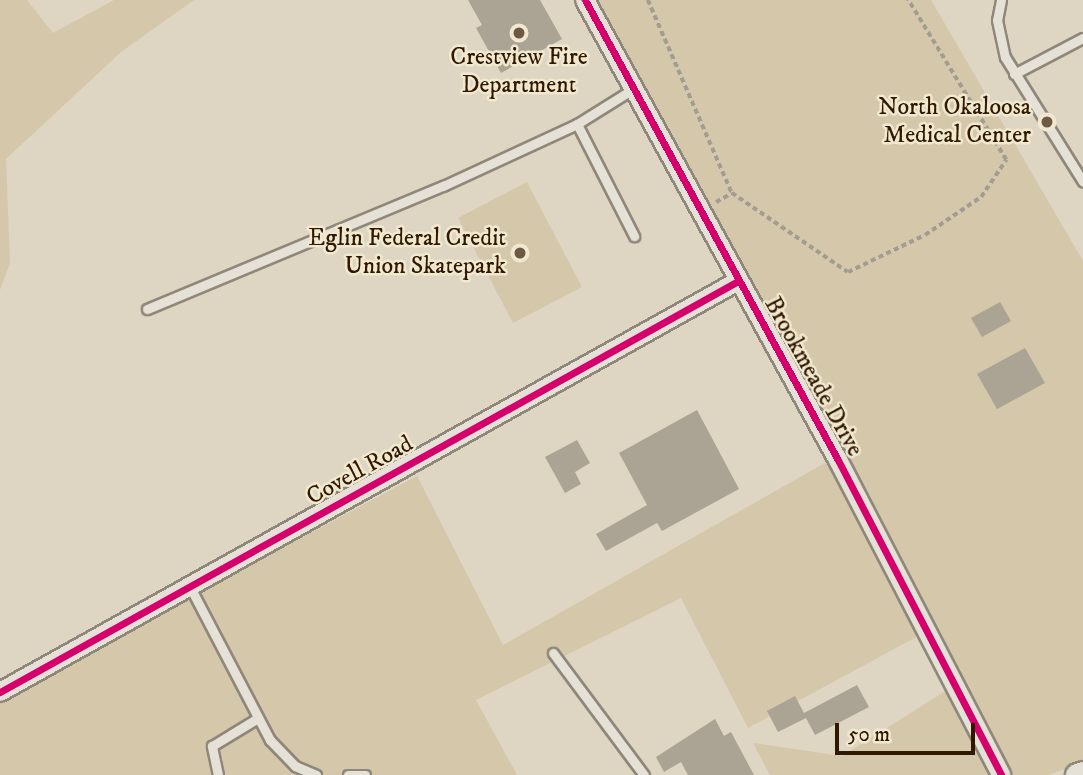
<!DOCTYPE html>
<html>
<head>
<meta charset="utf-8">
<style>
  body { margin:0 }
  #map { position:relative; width:1083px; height:775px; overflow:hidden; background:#ded6c2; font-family:"IM FELL DW Pica",serif }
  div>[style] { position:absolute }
  .green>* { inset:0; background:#d4c7aa }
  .building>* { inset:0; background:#aba394 }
  .path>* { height:3.5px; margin-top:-1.75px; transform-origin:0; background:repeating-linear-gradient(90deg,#a29c92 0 5px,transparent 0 8.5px) }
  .roads { filter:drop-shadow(2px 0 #8f8779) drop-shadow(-2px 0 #8f8779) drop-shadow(0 2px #8f8779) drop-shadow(0 -2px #8f8779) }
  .lane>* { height:9px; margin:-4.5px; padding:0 4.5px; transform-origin:4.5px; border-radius:4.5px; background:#e5e1d7 }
  .street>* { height:18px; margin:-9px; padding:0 9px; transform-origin:9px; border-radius:9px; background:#e5e1d7 }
  .secondary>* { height:23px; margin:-11.5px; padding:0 11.5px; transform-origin:11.5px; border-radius:11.5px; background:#e5e1d7 }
  .cycleway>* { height:7px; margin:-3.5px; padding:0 3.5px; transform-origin:3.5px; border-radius:3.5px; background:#d6006c }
  .dots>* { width:19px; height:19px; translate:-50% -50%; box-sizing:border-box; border:4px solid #f1e8d0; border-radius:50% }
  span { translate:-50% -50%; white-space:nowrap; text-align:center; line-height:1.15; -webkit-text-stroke:5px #f1e8d0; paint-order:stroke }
  .poi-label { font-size:24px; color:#311800 }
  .right { translate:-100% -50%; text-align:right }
  .street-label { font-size:24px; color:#311800 }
  .scale { position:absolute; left:835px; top:723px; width:140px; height:32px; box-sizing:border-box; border:4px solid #311800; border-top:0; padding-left:9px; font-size:21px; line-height:24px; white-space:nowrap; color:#311800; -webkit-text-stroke:5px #f1e8d0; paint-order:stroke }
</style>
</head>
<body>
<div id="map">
  <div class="green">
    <i style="clip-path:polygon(0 0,27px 0,53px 33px,114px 0,194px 0,121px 52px,6px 159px,10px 263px,0 290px)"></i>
    <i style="clip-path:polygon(596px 0,931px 0,1083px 261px,1083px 761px,1049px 775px,770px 775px,753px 743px,842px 756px,960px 682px,931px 629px,748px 728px,681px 598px,476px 700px,517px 775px,0 775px,0 699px,417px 476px,503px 645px,839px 455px)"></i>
    <i style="clip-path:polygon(527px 182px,582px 287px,513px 323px,458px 218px)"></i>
  </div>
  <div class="building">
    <i style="clip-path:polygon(468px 0,540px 0,562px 39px,501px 73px,476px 28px,482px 25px)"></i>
    <i style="clip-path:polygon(1000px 302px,1011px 321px,982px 337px,971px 318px)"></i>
    <i style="clip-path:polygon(1025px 348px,1045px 383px,997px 409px,977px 374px)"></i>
    <i style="clip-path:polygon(697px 410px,739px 489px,662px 531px,657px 523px,606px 551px,596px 534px,647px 505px,619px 453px)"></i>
    <i style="clip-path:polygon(577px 440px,590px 463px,575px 472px,581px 484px,565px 493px,545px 457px)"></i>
    <i style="clip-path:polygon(857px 685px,869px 707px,815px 735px,806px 718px,778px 732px,767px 711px,795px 696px,804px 713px)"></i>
    <i style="clip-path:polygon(715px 719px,724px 736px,731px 732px,754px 775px,688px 775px,681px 762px,664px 772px,656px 757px)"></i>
  </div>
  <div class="path">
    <i style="left:648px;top:0;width:210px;rotate:66.5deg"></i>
    <i style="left:732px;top:193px;width:140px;rotate:34.3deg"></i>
    <i style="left:848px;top:272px;width:85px;rotate:-25.7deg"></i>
    <i style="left:925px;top:235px;width:68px;rotate:-34.2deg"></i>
    <i style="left:981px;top:197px;width:45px;rotate:-56deg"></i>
    <i style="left:1006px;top:160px;width:188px;rotate:-121.5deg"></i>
    <i style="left:716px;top:202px;width:18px;rotate:-29deg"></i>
  </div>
  <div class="roads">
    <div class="lane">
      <i style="left:1001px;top:0;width:20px;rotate:101deg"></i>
      <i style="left:997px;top:20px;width:38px;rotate:78deg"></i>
      <i style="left:1005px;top:57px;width:147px;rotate:58deg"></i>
      <i style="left:1014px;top:74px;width:78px;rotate:-27.6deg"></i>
      <i style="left:577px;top:124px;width:126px;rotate:63deg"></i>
      <i style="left:147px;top:309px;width:321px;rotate:-22.6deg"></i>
      <i style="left:443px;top:186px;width:148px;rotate:-24.8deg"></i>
      <i style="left:577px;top:124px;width:66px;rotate:-32deg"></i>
      <i style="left:190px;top:587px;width:173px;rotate:62.4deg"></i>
      <i style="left:270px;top:740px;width:36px;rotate:46deg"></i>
      <i style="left:295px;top:766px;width:23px;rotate:23deg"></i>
      <i style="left:553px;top:653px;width:152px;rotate:53.3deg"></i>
      <i style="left:218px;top:775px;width:30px;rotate:-102deg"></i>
      <i style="left:212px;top:746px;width:54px;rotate:-31.3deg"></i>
      <i style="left:348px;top:775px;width:17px"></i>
    </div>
    <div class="street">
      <i style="left:585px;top:0;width:525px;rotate:61.19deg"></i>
      <i style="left:838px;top:460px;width:355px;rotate:62.6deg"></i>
      <i style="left:0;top:692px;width:845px;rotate:-29.11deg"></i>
    </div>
    <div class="secondary">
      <i style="left:1077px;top:775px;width:6px;rotate:-18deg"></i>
    </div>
  </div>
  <div class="cycleway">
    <i style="left:585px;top:0;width:525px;rotate:61.19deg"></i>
    <i style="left:838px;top:460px;width:355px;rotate:62.6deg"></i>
    <i style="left:0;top:692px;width:845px;rotate:-29.11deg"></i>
  </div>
  <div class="dots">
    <i style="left:519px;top:33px;background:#6e5a44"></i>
    <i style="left:1047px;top:122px;background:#6e5a44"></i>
    <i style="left:520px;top:253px;background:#6e5a44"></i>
  </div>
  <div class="poi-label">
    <span style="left:519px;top:72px">Crestview Fire<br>Department</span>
    <span class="right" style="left:1031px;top:122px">North Okaloosa<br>Medical Center</span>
    <span class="right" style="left:506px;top:253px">Eglin Federal Credit<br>Union Skatepark</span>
  </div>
  <div class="street-label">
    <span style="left:813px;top:377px;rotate:61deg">Brookmeade Drive</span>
    <span style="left:360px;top:471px;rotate:-29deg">Covell Road</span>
  </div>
  <div class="scale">50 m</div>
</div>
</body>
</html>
